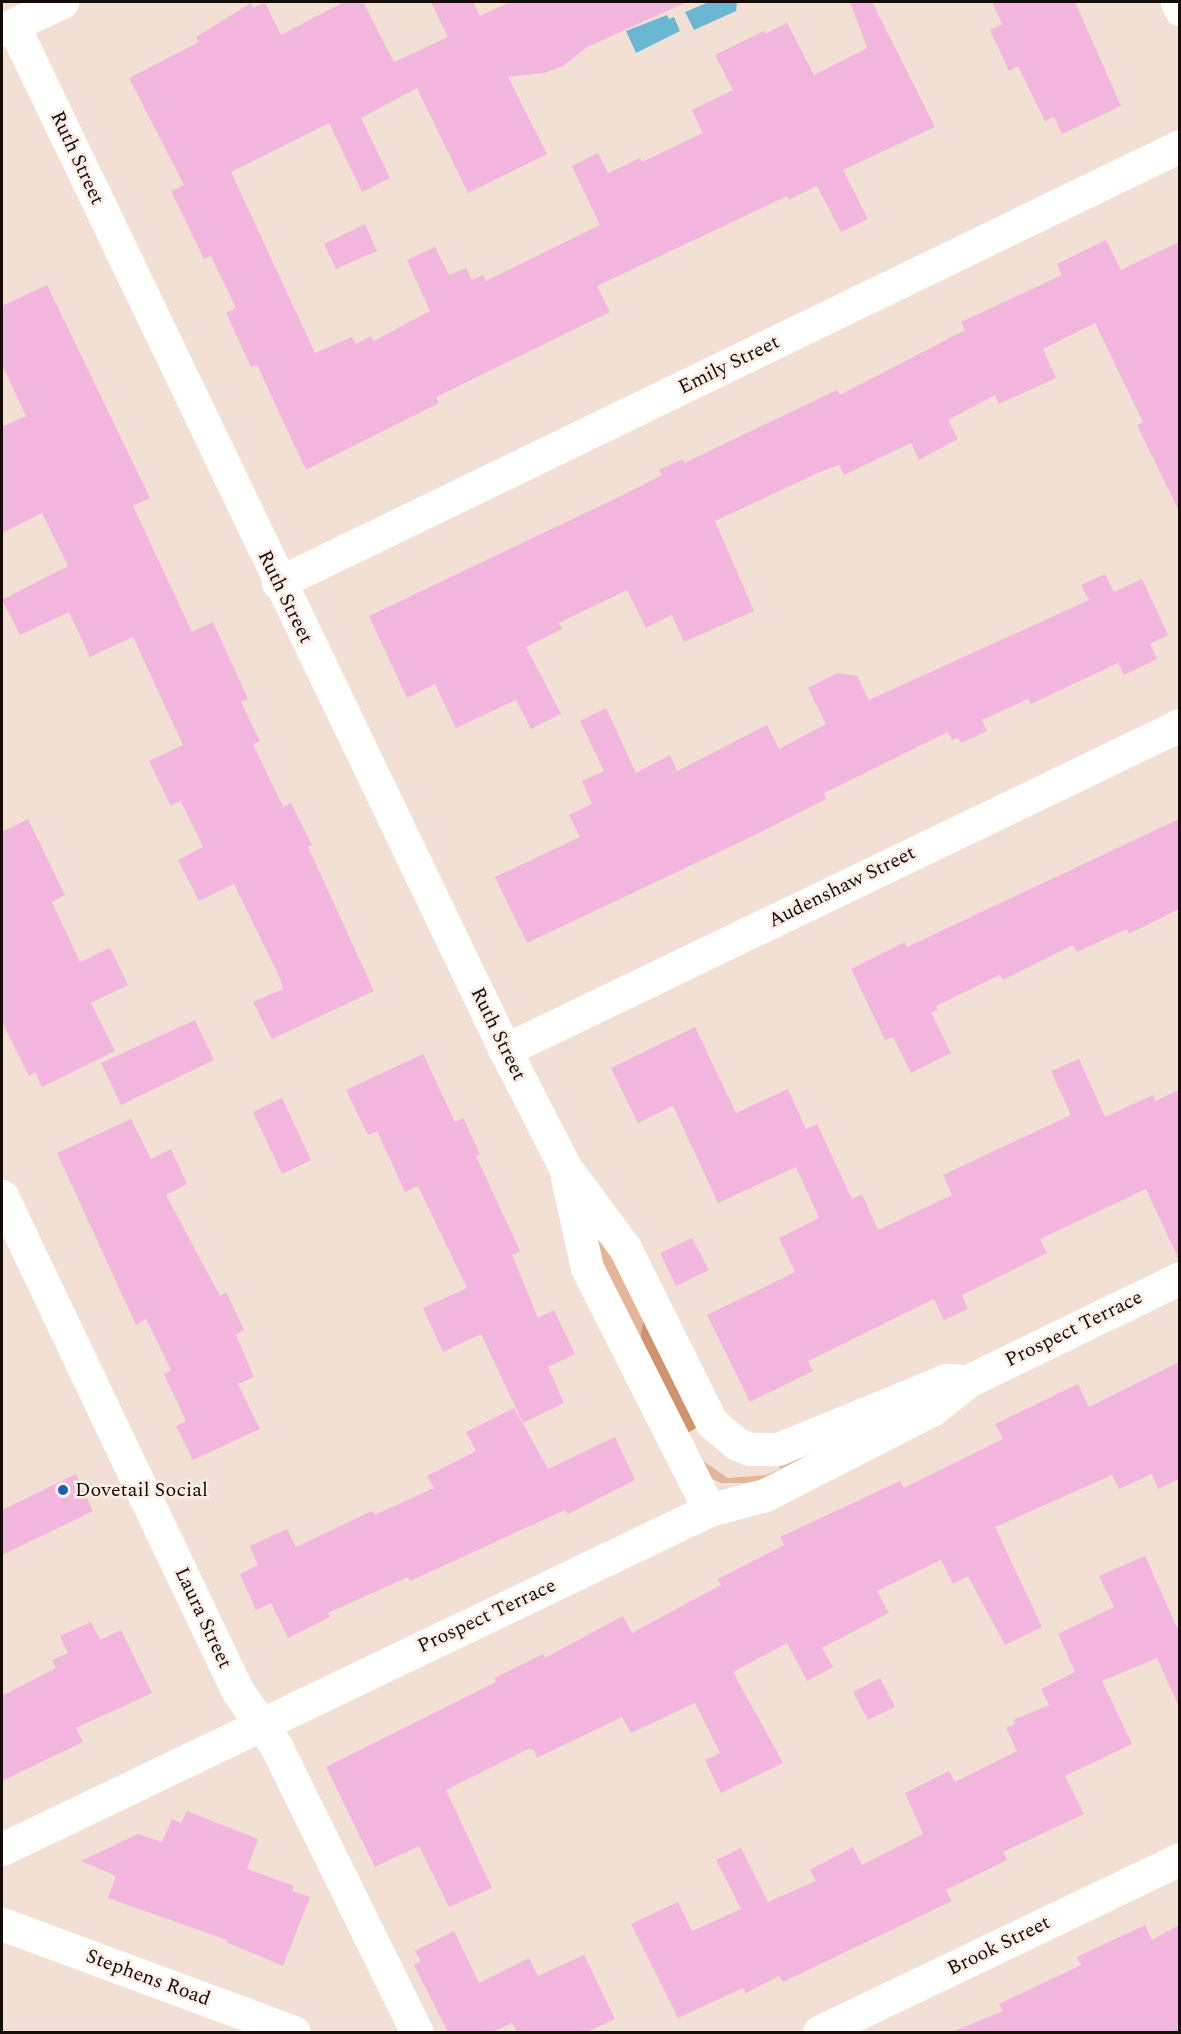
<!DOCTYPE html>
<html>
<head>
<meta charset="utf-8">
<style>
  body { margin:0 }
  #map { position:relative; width:1181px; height:2034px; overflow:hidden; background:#f3e0d4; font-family:Spectral,serif }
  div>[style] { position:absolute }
  .green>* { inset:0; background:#e4b699 }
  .forest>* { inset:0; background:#ce946e }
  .water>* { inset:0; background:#69b7d3 }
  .building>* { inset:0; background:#f2b6df }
  .minor>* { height:33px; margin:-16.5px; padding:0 16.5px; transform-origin:16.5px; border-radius:16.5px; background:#fff }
  .tertiary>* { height:33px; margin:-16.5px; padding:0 16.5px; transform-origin:16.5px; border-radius:16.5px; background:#fff }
  .primary>* { height:33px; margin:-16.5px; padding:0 16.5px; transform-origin:16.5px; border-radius:16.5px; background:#fff }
  .dots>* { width:16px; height:16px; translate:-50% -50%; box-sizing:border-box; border:3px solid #fdeee5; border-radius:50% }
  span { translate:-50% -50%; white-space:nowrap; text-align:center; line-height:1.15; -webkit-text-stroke:5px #fdeee5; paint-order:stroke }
  .street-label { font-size:20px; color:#140d0a }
  .poi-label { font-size:20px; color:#140d0a }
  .left { translate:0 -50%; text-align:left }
  .frame { position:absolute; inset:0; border:3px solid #140d0a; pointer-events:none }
</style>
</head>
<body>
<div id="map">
  <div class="green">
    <i style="clip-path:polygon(597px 1239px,603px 1241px,644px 1317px,639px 1345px,593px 1241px)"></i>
    <i style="clip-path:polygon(868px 1425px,764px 1479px,746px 1483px,721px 1483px,710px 1478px,700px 1459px,728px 1478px,766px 1475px,780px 1469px,777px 1460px)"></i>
  </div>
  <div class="forest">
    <i style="clip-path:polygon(644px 1317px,701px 1425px,686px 1434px,639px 1345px)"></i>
  </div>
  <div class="water">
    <i style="clip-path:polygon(709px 2px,737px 2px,736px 11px,694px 30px,685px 12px)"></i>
    <i style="clip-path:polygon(667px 15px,669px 19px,674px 17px,680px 31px,636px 53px,626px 31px)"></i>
  </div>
  <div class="building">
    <i style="clip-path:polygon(344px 2px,363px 2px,394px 62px,448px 37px,431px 2px,473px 2px,480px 16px,510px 2px,687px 2px,587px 47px,563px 66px,544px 73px,508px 77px,547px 154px,468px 193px,417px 88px,361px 118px,390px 178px,362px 192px,329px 123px,231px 172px,315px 353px,352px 337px,356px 344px,371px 336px,374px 341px,430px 311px,407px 260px,435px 247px,449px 275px,466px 268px,472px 280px,483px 275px,486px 281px,600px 225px,572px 166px,598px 153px,608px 173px,640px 158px,642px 162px,703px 133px,692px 110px,733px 90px,715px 55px,764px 31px,765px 34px,787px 23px,814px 75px,867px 48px,850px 2px,872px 2px,935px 127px,843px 170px,868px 219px,841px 232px,817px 186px,789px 200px,787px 196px,597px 286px,610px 312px,436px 397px,439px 403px,306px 470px,257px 365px,251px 367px,226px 313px,236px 308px,211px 256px,204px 259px,171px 191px,184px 185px,129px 78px,199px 42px,196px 37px,251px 3px,253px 8px,265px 3px,281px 35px)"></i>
    <i style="clip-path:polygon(992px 2px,1075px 2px,1121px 106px,1062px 134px,1054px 117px,1045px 121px,1018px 66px,1009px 71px,990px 30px,1002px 24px)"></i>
    <i style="clip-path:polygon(365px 224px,377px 251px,336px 269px,324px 244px)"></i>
    <i style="clip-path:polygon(1106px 240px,1121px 270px,1179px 242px,1179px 511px,1137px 425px,1143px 422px,1095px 323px,1043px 349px,1056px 378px,999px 404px,995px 395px,948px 420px,958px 439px,919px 460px,911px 443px,844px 475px,839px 465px,820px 472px,715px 521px,754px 611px,684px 642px,672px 615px,646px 628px,627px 590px,559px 623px,562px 629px,526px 647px,561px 714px,531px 729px,516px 700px,456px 728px,435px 684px,407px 698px,369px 616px,625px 494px,662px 475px,659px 470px,683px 459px,684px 463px,837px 390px,840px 395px,965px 330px,961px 322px,1062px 275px,1057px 264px)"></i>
    <i style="clip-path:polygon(47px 285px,150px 498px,133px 506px,192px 632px,213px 622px,248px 699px,241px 702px,260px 741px,253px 744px,283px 807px,291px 803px,312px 845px,308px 847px,374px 991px,272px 1039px,253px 1002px,283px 989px,280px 978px,234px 884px,199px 901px,178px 860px,203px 847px,181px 801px,171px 806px,149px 761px,183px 745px,133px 637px,90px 657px,69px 612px,20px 635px,2px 600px,68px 566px,42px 513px,2px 533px,2px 427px,26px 416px,2px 365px,2px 306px)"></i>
    <i style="clip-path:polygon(1105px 574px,1114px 592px,1142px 579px,1168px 635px,1150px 644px,1157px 659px,1124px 675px,1118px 663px,1031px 704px,1028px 699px,982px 720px,987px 731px,961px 743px,958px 738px,952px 740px,948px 732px,824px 793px,826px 799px,755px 835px,527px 943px,495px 877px,580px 837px,569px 815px,592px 804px,582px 781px,604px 771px,580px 721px,606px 708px,636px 773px,670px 755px,677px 771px,767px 725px,779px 749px,826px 724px,808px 688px,837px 673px,857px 676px,869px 700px,1089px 600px,1081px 585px)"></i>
    <i style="clip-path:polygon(28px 819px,65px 895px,52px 902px,80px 962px,110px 948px,128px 985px,91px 1003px,115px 1051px,42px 1087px,35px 1072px,29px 1076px,2px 1022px,2px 832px)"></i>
    <i style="clip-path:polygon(1179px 819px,1179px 909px,1129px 934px,1127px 929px,1077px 952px,1073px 945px,1003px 980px,1000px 975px,936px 1006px,938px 1010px,931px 1012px,951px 1053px,911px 1073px,893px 1037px,885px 1040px,851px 969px,905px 942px,907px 947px)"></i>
    <i style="clip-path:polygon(195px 1020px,214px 1060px,121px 1105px,101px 1063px)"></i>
    <i style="clip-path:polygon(695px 1027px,736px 1113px,788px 1089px,806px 1129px,817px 1124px,852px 1199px,862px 1194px,878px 1230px,952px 1195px,943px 1175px,1071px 1115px,1051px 1071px,1079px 1059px,1105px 1117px,1153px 1095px,1155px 1101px,1179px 1090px,1179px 1260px,1146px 1189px,1040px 1239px,1047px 1253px,962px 1295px,968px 1309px,944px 1320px,934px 1299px,808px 1361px,813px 1371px,750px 1402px,707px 1315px,795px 1272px,779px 1238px,819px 1218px,796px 1167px,718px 1203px,673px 1106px,638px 1123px,611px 1068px)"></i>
    <i style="clip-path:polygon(423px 1054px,455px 1122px,463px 1118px,480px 1154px,476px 1156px,520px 1251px,512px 1255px,538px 1318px,554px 1310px,575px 1354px,548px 1367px,564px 1403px,523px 1423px,481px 1334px,443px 1352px,423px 1308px,467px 1288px,418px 1186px,405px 1192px,377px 1131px,368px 1135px,346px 1090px)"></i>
    <i style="clip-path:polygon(282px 1098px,311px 1160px,282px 1174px,253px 1112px)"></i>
    <i style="clip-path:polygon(131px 1119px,151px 1159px,171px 1149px,187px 1184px,166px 1195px,220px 1296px,226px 1292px,244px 1330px,236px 1335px,254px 1377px,238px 1384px,260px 1429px,193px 1460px,176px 1426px,186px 1421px,164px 1374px,171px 1370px,146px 1319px,136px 1325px,57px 1153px)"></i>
    <i style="clip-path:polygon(692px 1238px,709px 1270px,676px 1286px,660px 1253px)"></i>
    <i style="clip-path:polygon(1179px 1362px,1179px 1479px,1158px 1489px,1152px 1474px,1119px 1489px,1112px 1475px,995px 1527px,1042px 1627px,1005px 1645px,968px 1576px,953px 1584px,941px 1560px,877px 1591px,889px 1613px,822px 1648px,833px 1667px,807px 1681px,787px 1643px,733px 1672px,783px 1763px,721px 1793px,705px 1760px,720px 1753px,695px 1703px,631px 1733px,622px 1717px,537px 1758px,534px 1750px,528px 1749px,446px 1790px,492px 1888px,449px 1907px,419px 1846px,375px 1867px,326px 1767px,496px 1682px,494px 1678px,543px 1654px,545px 1658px,623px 1616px,632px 1633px,721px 1585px,718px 1579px,784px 1545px,780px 1537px,900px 1481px,904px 1488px,1003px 1439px,995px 1424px,1078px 1384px,1089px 1407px)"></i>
    <i style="clip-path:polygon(514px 1408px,548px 1469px,615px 1437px,635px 1480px,568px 1514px,565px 1510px,410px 1581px,408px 1577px,328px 1613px,330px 1617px,288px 1638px,271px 1603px,256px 1610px,240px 1574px,258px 1565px,250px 1546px,287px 1529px,296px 1547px,372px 1511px,375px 1515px,434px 1488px,427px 1476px,476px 1451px,466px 1432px)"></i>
    <i style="clip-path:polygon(76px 1474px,93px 1511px,2px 1555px,2px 1510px)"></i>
    <i style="clip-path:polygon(1145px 1556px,1179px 1632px,1179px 1707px,1157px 1658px,1102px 1681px,1132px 1744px,1065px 1776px,1084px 1814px,1003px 1852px,1007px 1860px,946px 1890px,952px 1901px,783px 1982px,779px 1976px,746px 1993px,743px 1988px,678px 2018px,631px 1924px,678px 1902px,692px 1931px,741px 1909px,716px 1860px,741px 1848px,768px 1902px,816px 1881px,810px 1870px,853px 1847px,862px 1865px,923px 1834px,905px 1793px,949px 1771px,955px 1782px,1017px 1751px,1006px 1728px,1015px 1724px,1013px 1720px,1049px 1705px,1041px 1689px,1075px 1672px,1058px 1634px,1114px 1607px,1099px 1576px)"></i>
    <i style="clip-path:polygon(91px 1622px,100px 1640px,121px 1630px,152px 1693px,76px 1728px,83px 1742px,2px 1781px,2px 1696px,56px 1668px,52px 1660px,68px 1653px,60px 1636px)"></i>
    <i style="clip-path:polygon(880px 1678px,895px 1707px,868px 1720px,853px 1692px)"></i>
    <i style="clip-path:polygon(187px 1811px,258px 1839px,247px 1869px,294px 1886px,292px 1891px,310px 1897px,283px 1966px,226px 1942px,227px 1940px,108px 1898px,116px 1876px,81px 1861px,138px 1834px,162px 1842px,172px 1819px,181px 1823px)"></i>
    <i style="clip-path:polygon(1145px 1925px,1152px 1940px,1179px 1925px,1179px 2032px,952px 2032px,1003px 2011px,999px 2004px,1081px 1965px,1077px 1957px)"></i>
    <i style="clip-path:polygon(454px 1931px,479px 1983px,529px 1958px,538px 1976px,584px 1955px,615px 2019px,587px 2032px,517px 2032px,512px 2023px,493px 2032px,448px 2032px,414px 1965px,421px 1961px,415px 1951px)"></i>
  </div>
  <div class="minor">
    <i style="left:13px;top:25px;width:1137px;rotate:64.36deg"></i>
    <i style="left:505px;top:1050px;width:131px;rotate:62.9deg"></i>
    <i style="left:565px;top:1167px;width:101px;rotate:53.5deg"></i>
    <i style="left:625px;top:1248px;width:195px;rotate:63.6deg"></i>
    <i style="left:712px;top:1423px;width:33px;rotate:40deg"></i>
    <i style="left:737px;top:1444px;width:14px;rotate:21deg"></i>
    <i style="left:750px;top:1449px;width:28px"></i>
    <i style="left:778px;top:1449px;width:182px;rotate:-22.3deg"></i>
    <i style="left:946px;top:1380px;width:22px;rotate:3deg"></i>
    <i style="left:278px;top:583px;width:1002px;rotate:-25.85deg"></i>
    <i style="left:505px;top:1050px;width:749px;rotate:-25.71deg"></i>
    <i style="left:567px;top:1177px;width:93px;rotate:77.6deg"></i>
    <i style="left:587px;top:1268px;width:271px;rotate:63.2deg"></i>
    <i style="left:2px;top:1196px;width:547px;rotate:64.56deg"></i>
    <i style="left:237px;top:1690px;width:68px;rotate:55.1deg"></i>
    <i style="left:276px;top:1746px;width:319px;rotate:63.8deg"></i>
    <i style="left:2px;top:1849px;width:784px;rotate:-25.62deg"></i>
    <i style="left:709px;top:1510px;width:58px;rotate:-15deg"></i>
    <i style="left:765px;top:1495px;width:189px;rotate:-27.1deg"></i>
    <i style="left:933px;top:1409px;width:45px;rotate:-38.7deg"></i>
    <i style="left:968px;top:1381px;width:236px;rotate:-25.9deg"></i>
    <i style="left:819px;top:2032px;width:400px;rotate:-25.6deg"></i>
  </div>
  <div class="tertiary">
    <i style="left:2px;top:30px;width:66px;rotate:-25deg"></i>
    <i style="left:2px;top:1924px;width:311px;rotate:20.3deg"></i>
  </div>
  <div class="primary">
    <i style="left:1177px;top:2px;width:8px;rotate:67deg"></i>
  </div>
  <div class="dots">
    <i style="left:63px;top:1490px;background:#1d5fb0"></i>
  </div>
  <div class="street-label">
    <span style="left:77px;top:158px;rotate:65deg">Ruth Street</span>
    <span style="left:729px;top:365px;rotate:-26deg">Emily Street</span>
    <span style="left:285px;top:597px;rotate:64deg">Ruth Street</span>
    <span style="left:842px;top:887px;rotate:-26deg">Audenshaw Street</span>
    <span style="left:498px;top:1034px;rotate:64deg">Ruth Street</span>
    <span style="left:1074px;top:1329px;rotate:-26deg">Prospect Terrace</span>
    <span style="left:487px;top:1616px;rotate:-25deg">Prospect Terrace</span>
    <span style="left:203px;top:1618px;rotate:65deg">Laura Street</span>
    <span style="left:999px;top:1946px;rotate:-26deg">Brook Street</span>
    <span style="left:148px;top:1978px;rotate:20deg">Stephens Road</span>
  </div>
  <div class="poi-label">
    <span class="left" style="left:75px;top:1490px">Dovetail Social</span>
  </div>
  <div class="frame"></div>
</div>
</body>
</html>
